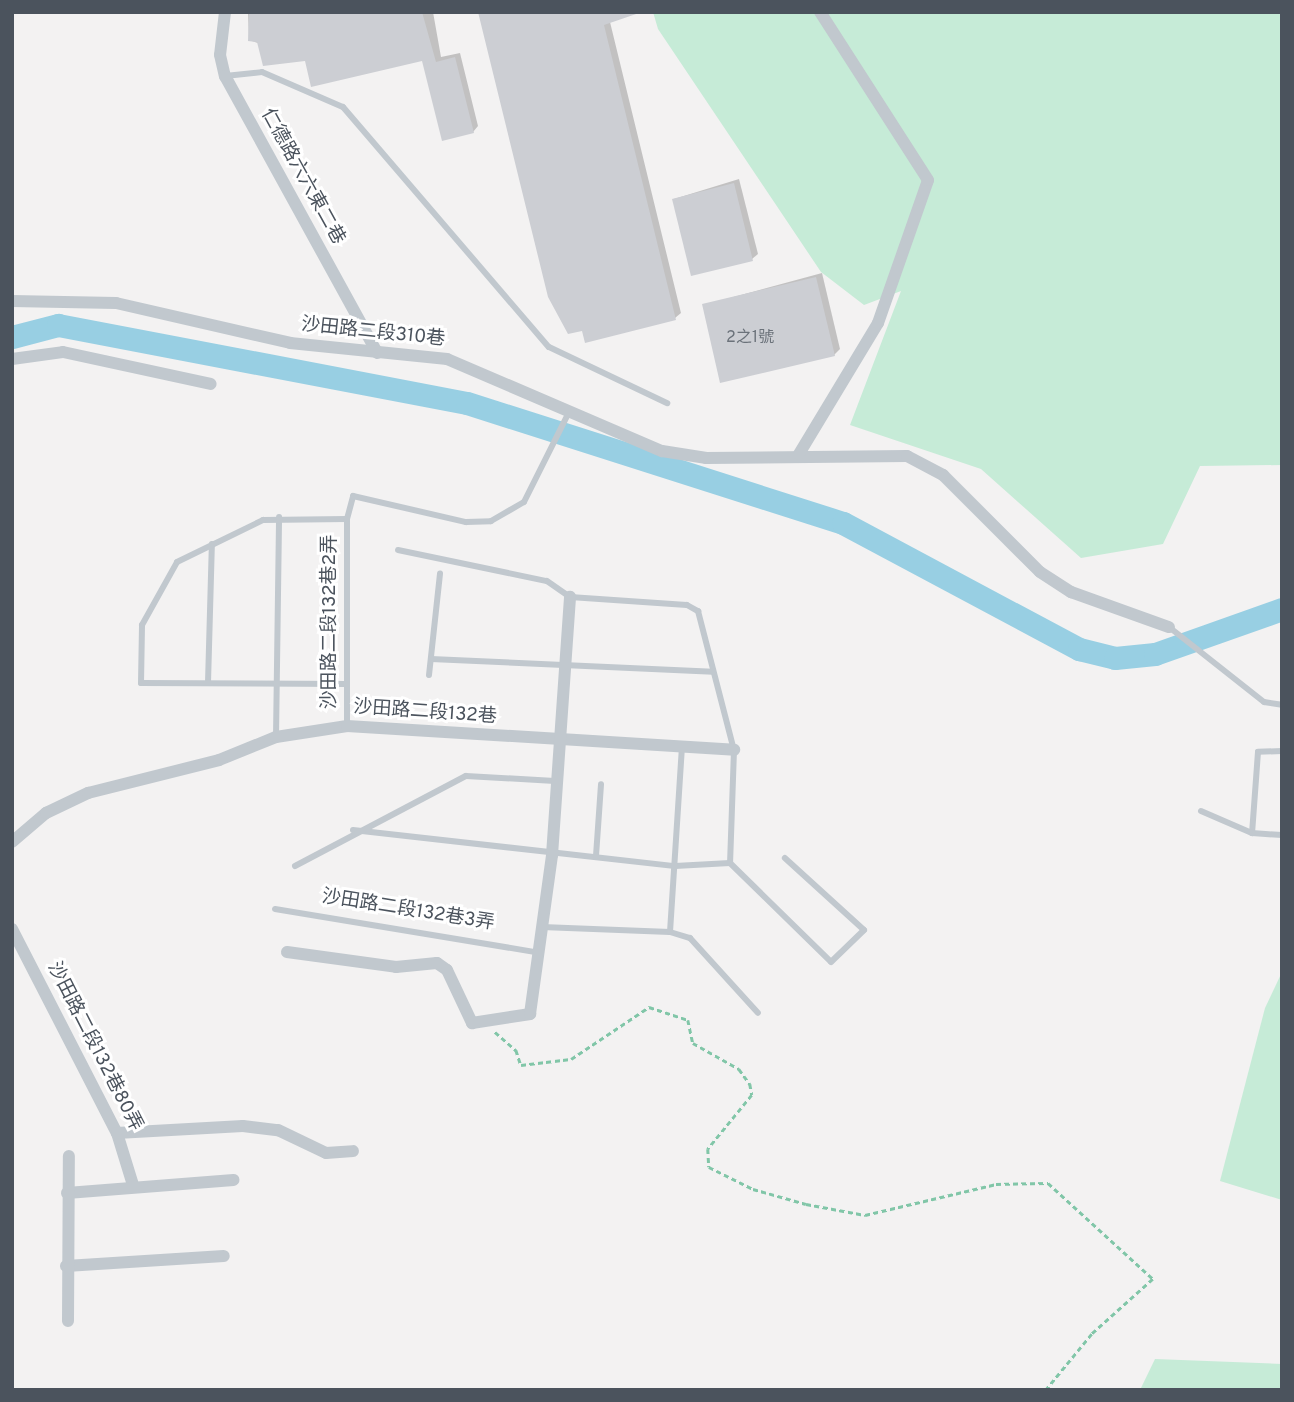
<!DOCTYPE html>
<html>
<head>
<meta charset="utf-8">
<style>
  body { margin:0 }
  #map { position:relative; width:1294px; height:1402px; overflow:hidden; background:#f3f2f2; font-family:Overpass,"Noto Sans TC",sans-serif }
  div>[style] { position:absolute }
  .green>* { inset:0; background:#c6ebd7 }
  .shadow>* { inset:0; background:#0003 }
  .river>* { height:23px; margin:-11.5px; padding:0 11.5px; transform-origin:11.5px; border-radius:11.5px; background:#98cfe3 }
  .building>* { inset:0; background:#ccced3 }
  .path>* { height:2.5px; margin-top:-1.25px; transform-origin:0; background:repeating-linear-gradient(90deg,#81c6a8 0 5px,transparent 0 8.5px) }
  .service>* { height:6px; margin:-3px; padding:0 3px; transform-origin:3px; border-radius:3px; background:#c1c8ce }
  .minor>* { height:12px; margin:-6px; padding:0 6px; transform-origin:6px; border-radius:6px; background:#c1c8ce }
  span { translate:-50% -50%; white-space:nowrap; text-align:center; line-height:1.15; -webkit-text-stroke:6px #fff; paint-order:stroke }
  .number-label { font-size:16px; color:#6b727a }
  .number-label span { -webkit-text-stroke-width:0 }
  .street-label { font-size:19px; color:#4b535d }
  .frame { position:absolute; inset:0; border:14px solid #4b535d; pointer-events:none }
</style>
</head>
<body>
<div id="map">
  <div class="green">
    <i style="clip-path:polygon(653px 12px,1282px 12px,1282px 465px,1200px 466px,1163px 544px,1081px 558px,981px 469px,850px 425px,901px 291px,864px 305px,821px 272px,658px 29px)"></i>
    <i style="clip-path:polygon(1282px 972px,1282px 1200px,1220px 1181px,1265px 1008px)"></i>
    <i style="clip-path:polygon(1155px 1359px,1282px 1364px,1282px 1390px,1140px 1390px)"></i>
  </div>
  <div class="shadow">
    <i style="clip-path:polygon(248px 12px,433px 12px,441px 57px,460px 53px,478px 126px,473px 132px,424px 58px,306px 59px,249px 40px)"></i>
    <i style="clip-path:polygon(480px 12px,634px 12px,610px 22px,681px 313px,675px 318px)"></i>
    <i style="clip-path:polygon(739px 179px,758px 254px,752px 259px,674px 199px)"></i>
    <i style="clip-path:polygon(822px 273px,840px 349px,834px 355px,704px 305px)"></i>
  </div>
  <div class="river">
    <i style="left:12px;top:337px;width:48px;rotate:-14.6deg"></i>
    <i style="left:58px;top:325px;width:416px;rotate:10.8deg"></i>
    <i style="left:467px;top:403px;width:395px;rotate:17.7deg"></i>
    <i style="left:843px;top:523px;width:268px;rotate:28.1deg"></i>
    <i style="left:1079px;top:649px;width:37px;rotate:14deg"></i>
    <i style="left:1115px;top:658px;width:40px;rotate:-5.7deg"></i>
    <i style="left:1155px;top:654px;width:135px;rotate:-19.5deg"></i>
  </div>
  <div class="building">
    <i style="clip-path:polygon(249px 12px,422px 12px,436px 62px,455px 57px,474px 133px,442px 141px,422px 61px,311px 87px,305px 61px,263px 66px,257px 42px,248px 41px)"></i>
    <i style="clip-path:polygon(478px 12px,642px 12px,604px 25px,676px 320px,585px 343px,582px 331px,568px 334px,548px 297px)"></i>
    <i style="clip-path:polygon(734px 183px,753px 261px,691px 276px,672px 199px)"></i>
    <i style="clip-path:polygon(816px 277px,835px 356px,720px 383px,702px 304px)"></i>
  </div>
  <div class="path">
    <i style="left:495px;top:1032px;width:28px;rotate:41deg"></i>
    <i style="left:516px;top:1050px;width:16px;rotate:72deg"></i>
    <i style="left:521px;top:1065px;width:50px;rotate:-6.8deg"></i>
    <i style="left:571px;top:1059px;width:94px;rotate:-33.7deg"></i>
    <i style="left:649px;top:1007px;width:41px;rotate:18.4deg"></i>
    <i style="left:688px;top:1020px;width:24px;rotate:78deg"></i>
    <i style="left:693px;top:1043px;width:53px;rotate:29.5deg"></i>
    <i style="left:739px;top:1069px;width:19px;rotate:54deg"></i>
    <i style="left:750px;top:1084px;width:11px;rotate:80deg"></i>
    <i style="left:752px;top:1095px;width:70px;rotate:129.2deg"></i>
    <i style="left:708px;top:1149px;width:18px;rotate:87deg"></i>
    <i style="left:709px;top:1167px;width:49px;rotate:26.6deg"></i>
    <i style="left:753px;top:1189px;width:55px;rotate:15.8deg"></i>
    <i style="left:806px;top:1204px;width:60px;rotate:10.6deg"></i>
    <i style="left:865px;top:1215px;width:135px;rotate:-13.3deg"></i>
    <i style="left:996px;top:1184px;width:52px;rotate:-1.1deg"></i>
    <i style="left:1048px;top:1183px;width:142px;rotate:42.4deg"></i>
    <i style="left:1153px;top:1279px;width:82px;rotate:138deg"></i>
    <i style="left:1092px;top:1334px;width:72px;rotate:129.4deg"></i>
  </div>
  <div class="service">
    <i style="left:225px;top:76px;width:37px;rotate:-6deg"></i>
    <i style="left:262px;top:72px;width:88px;rotate:23.4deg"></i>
    <i style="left:343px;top:107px;width:316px;rotate:49.4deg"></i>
    <i style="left:549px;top:347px;width:131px;rotate:25.4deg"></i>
    <i style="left:398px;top:550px;width:152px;rotate:11.8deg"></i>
    <i style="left:547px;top:581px;width:28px;rotate:35deg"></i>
    <i style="left:570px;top:597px;width:117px;rotate:3.9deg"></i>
    <i style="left:687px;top:605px;width:13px;rotate:29deg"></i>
    <i style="left:698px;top:611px;width:144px;rotate:75.5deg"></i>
    <i style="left:734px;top:750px;width:113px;rotate:92deg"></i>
    <i style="left:730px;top:863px;width:141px;rotate:44.4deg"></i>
    <i style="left:831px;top:962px;width:46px;rotate:-44.1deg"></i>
    <i style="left:864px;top:930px;width:107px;rotate:-137.7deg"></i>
    <i style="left:1169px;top:627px;width:121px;rotate:38.3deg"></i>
    <i style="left:1264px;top:702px;width:18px;rotate:9deg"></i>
    <i style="left:431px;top:659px;width:282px;rotate:2.6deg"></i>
    <i style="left:429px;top:675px;width:102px;rotate:-83.8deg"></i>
    <i style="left:208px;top:683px;width:139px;rotate:-88.4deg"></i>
    <i style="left:347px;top:684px;width:206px;rotate:-179.7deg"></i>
    <i style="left:141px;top:683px;width:58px;rotate:-89deg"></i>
    <i style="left:142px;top:625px;width:72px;rotate:-60.9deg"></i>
    <i style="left:177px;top:562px;width:96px;rotate:-26deg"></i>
    <i style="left:263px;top:520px;width:84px;rotate:-0.7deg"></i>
    <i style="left:347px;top:725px;width:206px;rotate:-90deg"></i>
    <i style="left:347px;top:519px;width:24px;rotate:-75deg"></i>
    <i style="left:353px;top:496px;width:116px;rotate:13deg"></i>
    <i style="left:466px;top:522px;width:25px;rotate:-2deg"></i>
    <i style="left:491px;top:521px;width:38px;rotate:-30deg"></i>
    <i style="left:524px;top:502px;width:101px;rotate:-63.4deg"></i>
    <i style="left:276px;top:737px;width:220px;rotate:-89.2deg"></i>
    <i style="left:1282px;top:751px;width:24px;rotate:178deg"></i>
    <i style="left:1258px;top:752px;width:81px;rotate:94.2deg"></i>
    <i style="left:1252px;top:833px;width:30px;rotate:4deg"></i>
    <i style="left:1201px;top:811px;width:56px;rotate:23.3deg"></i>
    <i style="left:353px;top:830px;width:324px;rotate:6.4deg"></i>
    <i style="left:675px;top:866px;width:55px;rotate:-3.1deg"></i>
    <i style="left:596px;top:856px;width:72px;rotate:-86deg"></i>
    <i style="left:295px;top:866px;width:193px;rotate:-27.8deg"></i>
    <i style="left:466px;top:776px;width:89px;rotate:3.2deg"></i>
    <i style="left:275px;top:909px;width:264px;rotate:9.4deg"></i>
    <i style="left:542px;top:927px;width:128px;rotate:2.2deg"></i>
    <i style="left:670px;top:932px;width:21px;rotate:17deg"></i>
    <i style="left:690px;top:938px;width:101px;rotate:47.8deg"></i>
    <i style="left:670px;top:932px;width:185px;rotate:-86.3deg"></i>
  </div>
  <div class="minor">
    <i style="left:225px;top:12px;width:43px;rotate:96.6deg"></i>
    <i style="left:220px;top:55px;width:22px;rotate:77deg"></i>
    <i style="left:225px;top:76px;width:316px;rotate:61.2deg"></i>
    <i style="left:12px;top:301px;width:104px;rotate:1.1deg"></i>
    <i style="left:116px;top:303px;width:179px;rotate:12.9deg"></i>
    <i style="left:290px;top:343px;width:158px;rotate:5.8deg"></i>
    <i style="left:447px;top:359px;width:234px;rotate:23.2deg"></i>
    <i style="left:662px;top:451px;width:45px;rotate:9deg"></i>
    <i style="left:706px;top:458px;width:201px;rotate:-0.6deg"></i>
    <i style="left:907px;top:456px;width:41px;rotate:27.8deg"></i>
    <i style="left:943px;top:475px;width:137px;rotate:45deg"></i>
    <i style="left:1040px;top:572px;width:37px;rotate:33deg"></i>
    <i style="left:1071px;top:592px;width:104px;rotate:19.7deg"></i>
    <i style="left:12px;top:359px;width:51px;rotate:-7.8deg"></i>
    <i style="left:63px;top:352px;width:151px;rotate:12.2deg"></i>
    <i style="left:799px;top:454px;width:153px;rotate:-58.9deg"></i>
    <i style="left:878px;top:323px;width:151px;rotate:-70.7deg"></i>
    <i style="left:928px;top:180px;width:200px;rotate:-122.7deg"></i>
    <i style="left:12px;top:842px;width:45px;rotate:-40.5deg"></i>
    <i style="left:46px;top:813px;width:47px;rotate:-25.5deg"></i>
    <i style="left:88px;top:793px;width:135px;rotate:-14.1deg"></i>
    <i style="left:219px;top:760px;width:61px;rotate:-22deg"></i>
    <i style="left:276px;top:737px;width:72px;rotate:-8.8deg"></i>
    <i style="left:347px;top:726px;width:388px;rotate:3.5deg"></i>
    <i style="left:12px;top:929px;width:229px;rotate:62.8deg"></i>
    <i style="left:117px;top:1133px;width:54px;rotate:72.9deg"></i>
    <i style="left:287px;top:952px;width:110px;rotate:7.8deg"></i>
    <i style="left:396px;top:967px;width:41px;rotate:-5.6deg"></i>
    <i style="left:437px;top:963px;width:12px;rotate:35deg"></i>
    <i style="left:447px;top:970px;width:59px;rotate:64.7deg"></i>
    <i style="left:472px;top:1023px;width:59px;rotate:-8.8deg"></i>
    <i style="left:530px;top:1014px;width:161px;rotate:-82.1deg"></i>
    <i style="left:552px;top:855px;width:259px;rotate:-86deg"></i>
    <i style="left:117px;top:1133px;width:126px;rotate:-3.2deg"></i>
    <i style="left:243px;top:1126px;width:35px;rotate:7deg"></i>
    <i style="left:278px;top:1130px;width:53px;rotate:25.6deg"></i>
    <i style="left:326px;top:1153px;width:27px;rotate:-4deg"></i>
    <i style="left:67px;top:1193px;width:167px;rotate:-4.5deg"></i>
    <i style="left:66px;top:1266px;width:158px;rotate:-3.6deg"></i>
    <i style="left:68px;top:1321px;width:165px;rotate:-89.7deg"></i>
  </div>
  <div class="number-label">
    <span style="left:750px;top:338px">2之1號</span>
  </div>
  <div class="street-label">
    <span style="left:302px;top:177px;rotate:61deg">仁德路六六東二巷</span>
    <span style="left:373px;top:333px;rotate:6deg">沙田路二段310巷</span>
    <span style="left:331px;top:622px;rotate:-90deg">沙田路二段132巷2弄</span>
    <span style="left:425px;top:713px;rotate:4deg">沙田路二段132巷</span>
    <span style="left:408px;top:911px;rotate:9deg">沙田路二段132巷3弄</span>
    <span style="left:94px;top:1047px;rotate:63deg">沙田路二段132巷80弄</span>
  </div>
  <div class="frame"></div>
</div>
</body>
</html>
